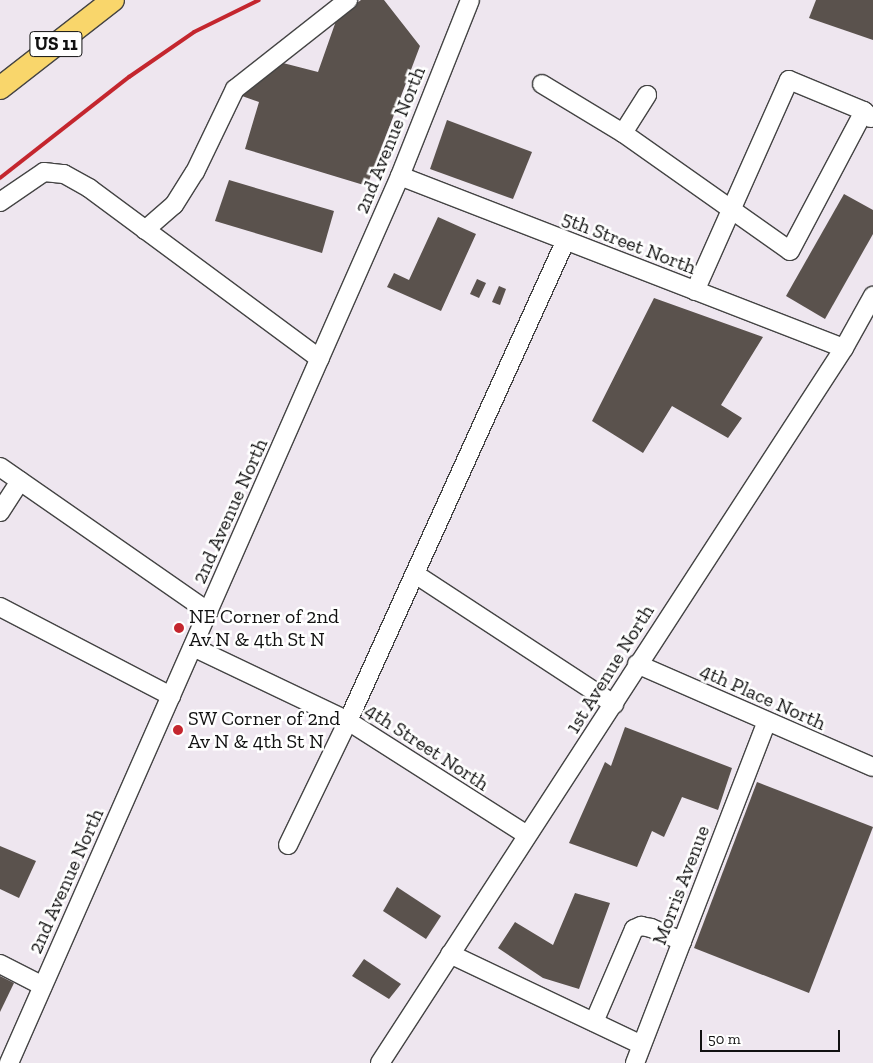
<!DOCTYPE html>
<html>
<head>
<meta charset="utf-8">
<style>
  body { margin:0 }
  #map { position:relative; width:873px; height:1063px; overflow:hidden; background:#fffdf5; font-family:"Zilla Slab",serif }
  div>[style] { position:absolute }
  .industrial>* { inset:0; background:#eee6ef }
  .building>* { inset:0; background:#5a524d }
  .roads { filter:drop-shadow(1px 0 #444) drop-shadow(-1px 0 #444) drop-shadow(0 1px #444) drop-shadow(0 -1px #444) }
  .minor>* { height:18px; margin:-9px; padding:0 9px; transform-origin:9px; border-radius:9px; background:#fff }
  .major>* { height:22px; margin:-11px; padding:0 11px; transform-origin:11px; border-radius:11px; background:#f9d66b }
  .rail>* { height:4px; margin:-2px; padding:0 2px; transform-origin:2px; border-radius:2px; background:#c4262e }
  .dots>* { width:14px; height:14px; translate:-50% -50%; box-sizing:border-box; border:2px solid #fff; border-radius:50% }
  span { translate:-50% -50%; white-space:nowrap; text-align:center; line-height:1.15; -webkit-text-stroke:5px #fff; paint-order:stroke }
  .shield-label span { padding:1px 4px; background:#fff; border:1px solid; border-radius:4px; -webkit-text-stroke-width:0 }
  .shield-label { font-size:19px; color:#111; font-weight:700 }
  .street-label { font-size:20px; color:#111 }
  .poi-label { font-size:20px; color:#111 }
  .left { translate:0 -50%; text-align:left }
  .scale { position:absolute; left:700px; top:1030px; width:140px; height:22px; box-sizing:border-box; border:2px solid #111; border-top:0; padding-left:6px; font-size:15px; line-height:18px; white-space:nowrap; color:#111; -webkit-text-stroke:4px #fff; paint-order:stroke }
</style>
</head>
<body>
<div id="map">
  <div class="industrial">
    <i style="clip-path:polygon(0 0,873px 0,873px 1063px,0 1063px)"></i>
  </div>
  <div class="building">
    <i style="clip-path:polygon(361px 0,384px 0,420px 46px,367px 186px,245px 149px,259px 102px,242px 96px,283px 63px,318px 72px,337px 18px)"></i>
    <i style="clip-path:polygon(816px 0,873px 0,873px 40px,809px 18px)"></i>
    <i style="clip-path:polygon(447px 120px,532px 152px,513px 199px,430px 169px)"></i>
    <i style="clip-path:polygon(229px 180px,334px 211px,322px 253px,215px 221px)"></i>
    <i style="clip-path:polygon(844px 194px,873px 210px,873px 234px,825px 319px,786px 296px)"></i>
    <i style="clip-path:polygon(438px 217px,476px 234px,441px 311px,387px 287px,394px 273px,409px 280px)"></i>
    <i style="clip-path:polygon(477px 279px,486px 283px,479px 298px,470px 294px)"></i>
    <i style="clip-path:polygon(499px 286px,506px 289px,500px 305px,492px 302px)"></i>
    <i style="clip-path:polygon(654px 298px,763px 337px,721px 405px,742px 418px,728px 438px,672px 406px,643px 453px,592px 421px)"></i>
    <i style="clip-path:polygon(625px 727px,732px 768px,718px 810px,682px 797px,664px 837px,652px 831px,637px 867px,569px 843px,605px 762px,611px 766px)"></i>
    <i style="clip-path:polygon(757px 782px,873px 827px,809px 993px,694px 948px)"></i>
    <i style="clip-path:polygon(0 846px,36px 861px,19px 898px,0 889px)"></i>
    <i style="clip-path:polygon(397px 887px,441px 916px,426px 939px,383px 911px)"></i>
    <i style="clip-path:polygon(575px 893px,610px 903px,579px 989px,543px 978px,498px 948px,515px 922px,553px 945px)"></i>
    <i style="clip-path:polygon(364px 959px,401px 984px,389px 999px,352px 976px)"></i>
    <i style="clip-path:polygon(0 976px,14px 983px,0 1012px)"></i>
  </div>
  <div class="roads">
    <div class="minor">
      <i style="left:542px;top:84px;width:95px;rotate:31.2deg"></i>
      <i style="left:623px;top:133px;width:204px;rotate:35.2deg"></i>
      <i style="left:790px;top:251px;width:158px;rotate:-62.1deg"></i>
      <i style="left:623px;top:133px;width:45px;rotate:-57.7deg"></i>
      <i style="left:400px;top:176px;width:476px;rotate:21.2deg"></i>
      <i style="left:0;top:202px;width:53px;rotate:-34.3deg"></i>
      <i style="left:44px;top:172px;width:20px;rotate:6deg"></i>
      <i style="left:64px;top:174px;width:29px;rotate:29deg"></i>
      <i style="left:89px;top:188px;width:287px;rotate:36.5deg"></i>
      <i style="left:145px;top:230px;width:38px;rotate:-41deg"></i>
      <i style="left:174px;top:205px;width:39px;rotate:-58deg"></i>
      <i style="left:195px;top:172px;width:92px;rotate:-64.3deg"></i>
      <i style="left:235px;top:89px;width:144px;rotate:-38.2deg"></i>
      <i style="left:695px;top:291px;width:231px;rotate:-66deg"></i>
      <i style="left:789px;top:80px;width:81px;rotate:22.5deg"></i>
      <i style="left:864px;top:111px;width:10px;rotate:45deg"></i>
      <i style="left:0;top:467px;width:254px;rotate:34.8deg"></i>
      <i style="left:0;top:512px;width:37px;rotate:-57deg"></i>
      <i style="left:415px;top:574px;width:238px;rotate:33.2deg"></i>
      <i style="left:0;top:607px;width:193px;rotate:27.5deg"></i>
      <i style="left:193px;top:647px;width:172px;rotate:25.5deg"></i>
      <i style="left:348px;top:721px;width:212px;rotate:32.5deg"></i>
      <i style="left:637px;top:664px;width:257px;rotate:23.6deg"></i>
      <i style="left:288px;top:845px;width:138px;rotate:-64.2deg"></i>
      <i style="left:348px;top:721px;width:526px;rotate:-65.63deg"></i>
      <i style="left:450px;top:954px;width:212px;rotate:25.4deg"></i>
      <i style="left:0;top:964px;width:48px;rotate:27.1deg"></i>
      <i style="left:594px;top:1022px;width:101px;rotate:-66.7deg"></i>
      <i style="left:634px;top:929px;width:8px;rotate:-23deg"></i>
      <i style="left:641px;top:926px;width:10px;rotate:11deg"></i>
      <i style="left:651px;top:928px;width:34px;rotate:23deg"></i>
      <i style="left:9px;top:1063px;width:969px;rotate:-66.21deg"></i>
      <i style="left:400px;top:176px;width:189px;rotate:-68.3deg"></i>
      <i style="left:380px;top:1063px;width:852px;rotate:-57.02deg"></i>
      <i style="left:844px;top:348px;width:60px;rotate:-60.9deg"></i>
      <i style="left:635px;top:1063px;width:364px;rotate:-68.9deg"></i>
    </div>
    <div class="major">
      <i style="left:0;top:88px;width:143px;rotate:-37.9deg"></i>
    </div>
  </div>
  <div class="rail">
    <i style="left:0;top:178px;width:164px;rotate:-38.1deg"></i>
    <i style="left:129px;top:77px;width:79px;rotate:-34.7deg"></i>
    <i style="left:194px;top:32px;width:72px;rotate:-26.2deg"></i>
  </div>
  <div class="dots">
    <i style="left:179px;top:628px;background:#c4262e"></i>
    <i style="left:178px;top:730px;background:#c4262e"></i>
  </div>
  <div class="shield-label">
    <span style="left:56px;top:44px">US 11</span>
  </div>
  <div class="street-label">
    <span style="left:390px;top:140px;rotate:-68deg">2nd Avenue North</span>
    <span style="left:629px;top:243px;rotate:21deg">5th Street North</span>
    <span style="left:230px;top:511px;rotate:-66deg">2nd Avenue North</span>
    <span style="left:610px;top:669px;rotate:-58deg">1st Avenue North</span>
    <span style="left:763px;top:697px;rotate:24deg">4th Place North</span>
    <span style="left:427px;top:747px;rotate:33deg">4th Street North</span>
    <span style="left:66px;top:881px;rotate:-66deg">2nd Avenue North</span>
    <span style="left:681px;top:885px;rotate:-69deg">Morris Avenue</span>
  </div>
  <div class="poi-label">
    <span class="left" style="left:189px;top:628px">NE Corner of 2nd<br>Av N &amp; 4th St N</span>
    <span class="left" style="left:188px;top:730px">SW Corner of 2nd<br>Av N &amp; 4th St N</span>
  </div>
  <div class="scale">50 m</div>
</div>
</body>
</html>
